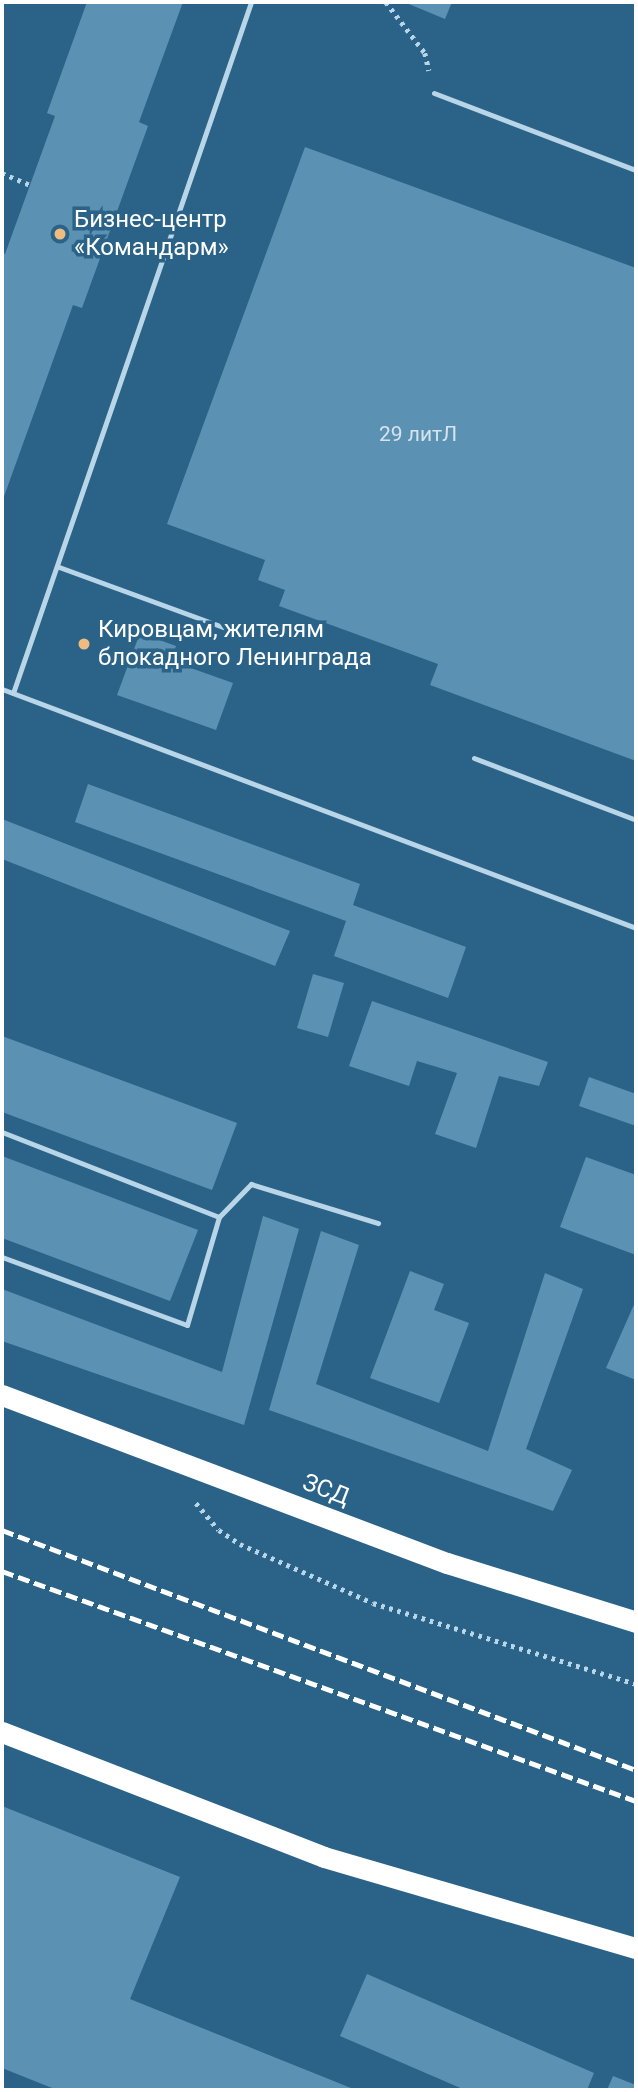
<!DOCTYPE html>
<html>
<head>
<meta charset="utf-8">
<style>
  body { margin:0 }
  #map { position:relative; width:638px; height:2092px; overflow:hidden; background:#2b6388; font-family:Roboto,sans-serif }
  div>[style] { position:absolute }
  .building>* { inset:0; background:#5b91b3 }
  .path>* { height:4.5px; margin-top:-2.25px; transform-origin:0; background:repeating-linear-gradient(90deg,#b8d6e8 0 3.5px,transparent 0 8.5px) }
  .service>* { height:5px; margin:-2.5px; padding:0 2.5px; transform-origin:2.5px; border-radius:2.5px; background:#b8d6e8 }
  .motorway>* { height:21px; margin:-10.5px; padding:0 10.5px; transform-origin:10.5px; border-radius:10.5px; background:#fff }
  .rail>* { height:5px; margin-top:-2.5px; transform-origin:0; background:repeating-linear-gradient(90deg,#fff 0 12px,transparent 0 17px) }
  .motorway-bridge>* { height:21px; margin:-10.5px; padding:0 10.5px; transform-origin:10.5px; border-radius:10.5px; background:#fff }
  .dots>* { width:19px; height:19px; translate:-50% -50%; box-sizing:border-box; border:4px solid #2b6388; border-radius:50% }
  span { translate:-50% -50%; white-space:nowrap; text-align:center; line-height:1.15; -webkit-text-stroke:7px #2b6388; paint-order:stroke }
  .number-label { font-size:21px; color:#d6e4ec }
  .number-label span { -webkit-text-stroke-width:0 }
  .poi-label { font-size:24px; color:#fff }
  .left { translate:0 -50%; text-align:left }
  .street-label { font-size:24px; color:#fff }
  .frame { position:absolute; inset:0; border:4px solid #fff; pointer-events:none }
</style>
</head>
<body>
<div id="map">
  <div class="building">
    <i style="clip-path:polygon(87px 2px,183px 2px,139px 122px,148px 126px,82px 308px,73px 305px,2px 502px,2px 253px,5px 254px,55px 116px,47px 113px)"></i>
    <i style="clip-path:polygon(404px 2px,452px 2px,445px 19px)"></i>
    <i style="clip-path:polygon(305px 147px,636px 268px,636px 761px,430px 685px,438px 664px,279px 606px,285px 590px,258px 580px,265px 560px,167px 524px)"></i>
    <i style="clip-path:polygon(140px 633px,176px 646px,171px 661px,233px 683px,216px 730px,117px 695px)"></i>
    <i style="clip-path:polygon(88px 784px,360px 884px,353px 905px,466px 947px,448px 998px,334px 956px,346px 921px,75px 822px)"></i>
    <i style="clip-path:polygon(2px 819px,290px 931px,275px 966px,2px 859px)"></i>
    <i style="clip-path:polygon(313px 974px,344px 983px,328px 1037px,297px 1028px)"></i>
    <i style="clip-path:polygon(372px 1001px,548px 1062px,539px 1086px,499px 1076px,476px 1148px,435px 1134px,457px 1073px,417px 1061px,409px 1086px,349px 1066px)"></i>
    <i style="clip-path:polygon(2px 1036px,237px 1123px,212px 1190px,2px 1112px)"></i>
    <i style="clip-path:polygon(589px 1077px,636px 1094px,636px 1126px,579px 1106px)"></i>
    <i style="clip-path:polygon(2px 1156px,198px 1230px,170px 1301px,2px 1238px)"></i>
    <i style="clip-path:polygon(586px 1157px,636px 1175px,636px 1255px,560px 1227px)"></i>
    <i style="clip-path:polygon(263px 1216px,299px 1229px,244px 1425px,2px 1341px,2px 1289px,222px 1372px)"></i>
    <i style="clip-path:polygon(321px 1231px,359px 1245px,316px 1384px,488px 1451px,545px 1273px,583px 1289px,526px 1449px,572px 1470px,553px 1511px,269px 1410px)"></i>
    <i style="clip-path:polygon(410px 1271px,444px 1284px,434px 1310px,469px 1323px,439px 1403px,370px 1378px)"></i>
    <i style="clip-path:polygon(636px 1300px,636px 1380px,606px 1368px)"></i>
    <i style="clip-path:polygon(2px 1806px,180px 1877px,130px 1999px,356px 2090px,57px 2090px,2px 2068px)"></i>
    <i style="clip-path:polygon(367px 1974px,594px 2073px,587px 2090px,465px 2090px,340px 2036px)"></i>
    <i style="clip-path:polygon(613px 2076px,636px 2085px,636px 2090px,607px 2090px)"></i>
  </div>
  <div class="path">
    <i style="left:386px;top:2px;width:64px;rotate:52.6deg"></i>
    <i style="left:425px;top:53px;width:18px;rotate:77deg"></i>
    <i style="left:2px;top:173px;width:30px;rotate:23deg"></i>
    <i style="left:196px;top:1503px;width:35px;rotate:50deg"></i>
    <i style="left:219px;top:1530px;width:25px;rotate:34deg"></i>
    <i style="left:240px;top:1544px;width:145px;rotate:23.9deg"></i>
    <i style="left:373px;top:1603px;width:275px;rotate:17.1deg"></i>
  </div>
  <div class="service">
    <i style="left:434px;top:93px;width:216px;rotate:20.9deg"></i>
    <i style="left:59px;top:567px;width:192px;rotate:20.1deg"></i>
    <i style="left:2px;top:689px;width:678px;rotate:20.66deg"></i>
    <i style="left:13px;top:693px;width:731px;rotate:-70.99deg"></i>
    <i style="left:474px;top:758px;width:173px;rotate:20.9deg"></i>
    <i style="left:2px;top:1132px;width:233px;rotate:21.4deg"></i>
    <i style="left:219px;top:1217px;width:46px;rotate:-45.9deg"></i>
    <i style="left:251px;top:1184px;width:133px;rotate:17.1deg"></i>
    <i style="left:2px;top:1257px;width:197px;rotate:20.2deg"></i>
    <i style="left:187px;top:1325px;width:113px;rotate:-73.5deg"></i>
  </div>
  <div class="motorway">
    <i style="left:2px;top:1732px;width:345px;rotate:21.2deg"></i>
    <i style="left:324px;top:1857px;width:325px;rotate:16.3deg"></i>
  </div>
  <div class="rail">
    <i style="left:2px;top:1530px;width:678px;rotate:20.73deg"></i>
    <i style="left:2px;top:1571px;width:674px;rotate:19.94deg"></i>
  </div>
  <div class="motorway-bridge">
    <i style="left:2px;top:1395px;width:476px;rotate:20.7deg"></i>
    <i style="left:447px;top:1563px;width:198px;rotate:17.3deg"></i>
  </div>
  <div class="dots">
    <i style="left:60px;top:234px;background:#eebc80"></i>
    <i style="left:84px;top:644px;background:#eebc80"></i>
  </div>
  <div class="number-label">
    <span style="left:418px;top:434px">29 литЛ</span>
  </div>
  <div class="poi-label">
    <span class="left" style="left:74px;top:234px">Бизнес-центр<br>«Командарм»</span>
    <span class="left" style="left:98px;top:644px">Кировцам, жителям<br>блокадного Ленинграда</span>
  </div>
  <div class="street-label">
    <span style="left:326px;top:1490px;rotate:21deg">ЗСД</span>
  </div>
  <div class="frame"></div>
</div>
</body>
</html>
